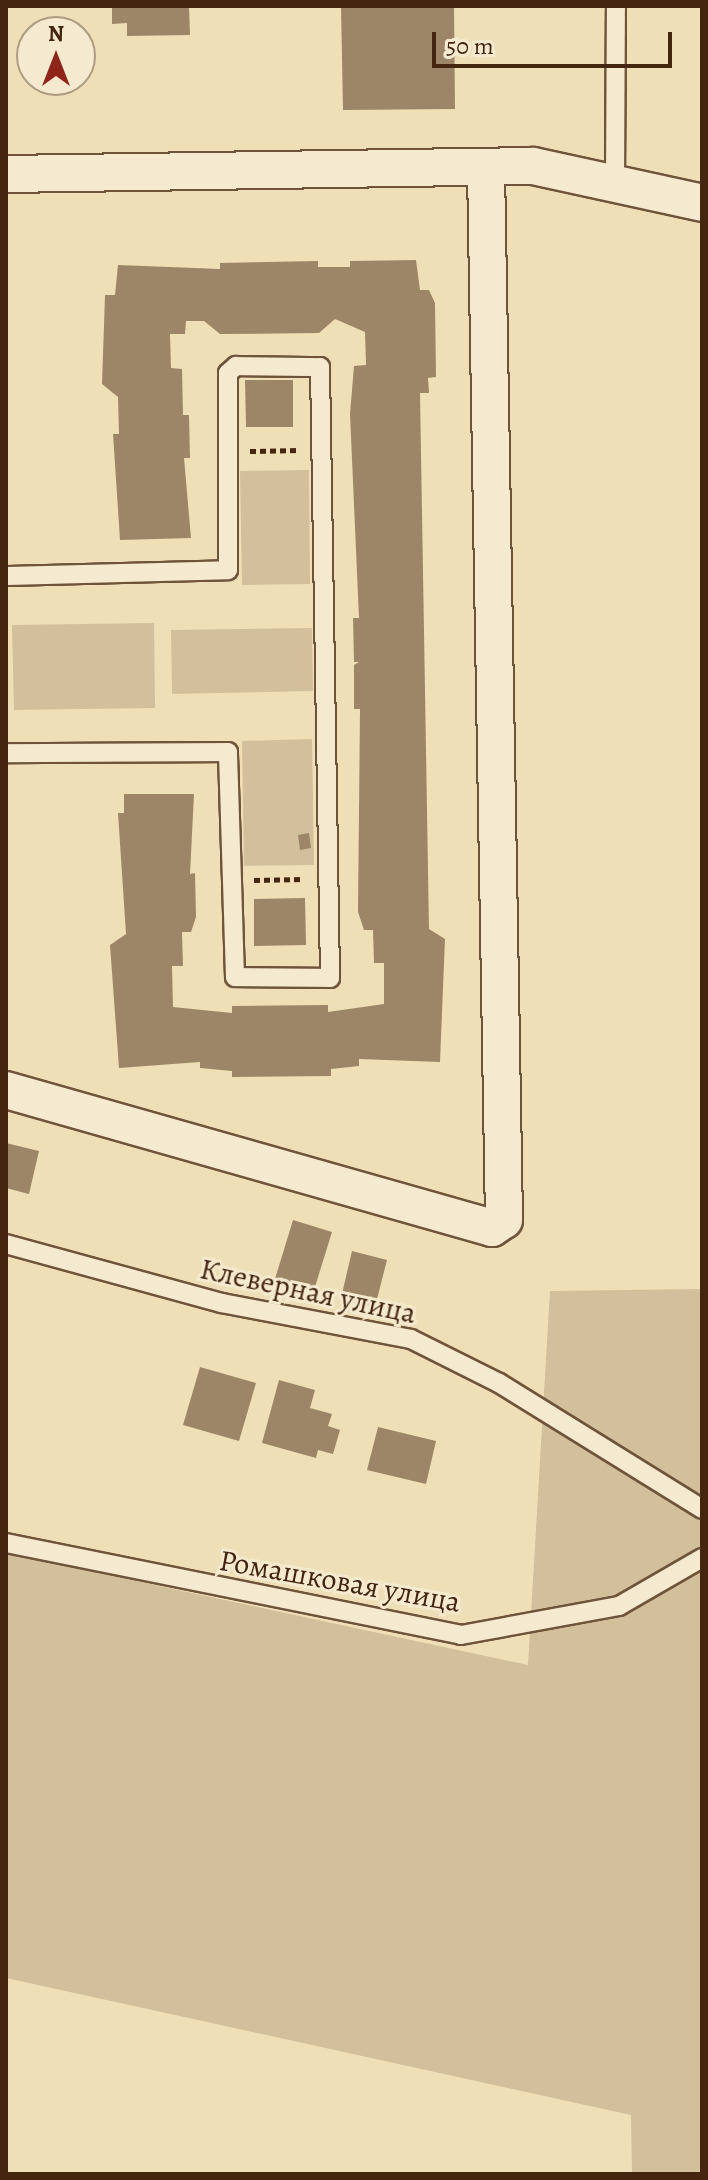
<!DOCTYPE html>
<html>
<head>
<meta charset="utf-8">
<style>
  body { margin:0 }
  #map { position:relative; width:708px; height:2180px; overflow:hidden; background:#efdfb7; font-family:Alegreya,serif }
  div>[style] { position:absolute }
  .green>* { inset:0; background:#d2bf9b }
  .building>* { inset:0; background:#9c8667 }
  .path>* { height:5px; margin-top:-2.5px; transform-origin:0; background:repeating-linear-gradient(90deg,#432510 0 6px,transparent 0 10px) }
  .roads { filter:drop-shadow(2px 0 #6e543a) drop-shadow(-2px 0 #6e543a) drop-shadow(0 2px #6e543a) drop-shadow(0 -2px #6e543a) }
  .lane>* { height:18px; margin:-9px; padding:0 9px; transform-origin:9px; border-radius:9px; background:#f5ead0 }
  .street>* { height:36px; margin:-18px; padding:0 18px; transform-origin:18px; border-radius:18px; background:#f5ead0 }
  span { translate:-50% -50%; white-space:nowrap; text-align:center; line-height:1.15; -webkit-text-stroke:6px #f5ead0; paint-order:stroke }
  .street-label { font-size:30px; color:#432510 }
  .frame { position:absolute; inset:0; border:8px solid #432510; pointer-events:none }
  .north { position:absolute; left:16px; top:16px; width:80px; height:80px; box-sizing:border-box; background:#f5ead0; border:2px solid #ae9b83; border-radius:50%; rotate:0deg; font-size:22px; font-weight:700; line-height:32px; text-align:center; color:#432510 }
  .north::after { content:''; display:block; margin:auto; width:28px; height:36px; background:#8f2418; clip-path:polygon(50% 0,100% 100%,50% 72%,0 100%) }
  .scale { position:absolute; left:432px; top:32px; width:240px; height:36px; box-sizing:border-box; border:4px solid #432510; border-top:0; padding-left:10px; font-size:24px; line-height:28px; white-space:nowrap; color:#432510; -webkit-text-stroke:6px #f5ead0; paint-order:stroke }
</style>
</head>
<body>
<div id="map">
  <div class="green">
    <i style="clip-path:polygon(309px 470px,310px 584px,242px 585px,240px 471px)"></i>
    <i style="clip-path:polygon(154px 623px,155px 708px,14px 710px,12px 625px)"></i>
    <i style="clip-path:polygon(312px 628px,313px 691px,172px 694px,171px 630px)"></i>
    <i style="clip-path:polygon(312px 739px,314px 865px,244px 866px,242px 741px)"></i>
    <i style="clip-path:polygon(702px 1289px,702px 2174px,632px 2174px,631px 2115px,6px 1978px,6px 1553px,528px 1665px,550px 1291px)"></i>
  </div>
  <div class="building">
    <i style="clip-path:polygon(112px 6px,189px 6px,190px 35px,127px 36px,127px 23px,112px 24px)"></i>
    <i style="clip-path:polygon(341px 6px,454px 6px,455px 109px,343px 110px)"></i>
    <i style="clip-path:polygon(416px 260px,420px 290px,429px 290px,435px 303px,436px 377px,428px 378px,429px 393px,420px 393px,429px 929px,445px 939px,440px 1062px,359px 1059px,359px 1066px,331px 1069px,331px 1076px,232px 1077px,232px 1071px,200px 1068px,200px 1062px,119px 1068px,110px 945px,126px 934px,118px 813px,124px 813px,124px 794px,194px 794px,190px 874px,195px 873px,196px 917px,191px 932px,182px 932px,183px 966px,172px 966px,173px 1007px,232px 1013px,232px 1006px,328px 1005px,328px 1012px,384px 1004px,384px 963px,374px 963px,373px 930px,364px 930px,358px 912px,360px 709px,354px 709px,354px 665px,359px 662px,354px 662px,353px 618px,359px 618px,350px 414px,354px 366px,366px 365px,365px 332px,335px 319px,319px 333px,220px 334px,204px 321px,186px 321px,185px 334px,170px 334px,171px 368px,182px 369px,183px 415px,189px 415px,190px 458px,184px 458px,191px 538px,120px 540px,113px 434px,119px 434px,118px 397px,102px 384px,105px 295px,115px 295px,118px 265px,220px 269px,220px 263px,318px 261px,318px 267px,350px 267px,350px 261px)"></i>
    <i style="clip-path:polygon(245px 380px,293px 380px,293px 427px,246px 427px)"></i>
    <i style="clip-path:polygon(309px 833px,311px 848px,300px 850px,298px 835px)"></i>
    <i style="clip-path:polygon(305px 898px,306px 945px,254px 946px,254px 899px)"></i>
    <i style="clip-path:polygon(6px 1143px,39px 1151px,29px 1194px,6px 1188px)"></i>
    <i style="clip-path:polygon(293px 1220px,332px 1232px,314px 1290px,275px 1279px)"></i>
    <i style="clip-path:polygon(352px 1251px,387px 1260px,375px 1307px,341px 1298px)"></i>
    <i style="clip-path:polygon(200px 1367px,256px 1383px,239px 1441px,183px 1425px)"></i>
    <i style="clip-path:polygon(279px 1380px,315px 1390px,310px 1408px,332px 1414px,328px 1426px,340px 1430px,333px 1454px,318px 1450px,316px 1458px,262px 1443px)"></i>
    <i style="clip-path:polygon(378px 1427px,436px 1441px,426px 1484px,367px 1470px)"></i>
  </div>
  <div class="path">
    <i style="left:250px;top:451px;width:50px;rotate:-1.1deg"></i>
    <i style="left:254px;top:880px;width:50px;rotate:-1.1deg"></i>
  </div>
  <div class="roads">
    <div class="lane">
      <i style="left:615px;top:184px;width:178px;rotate:-89.7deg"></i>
      <i style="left:6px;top:576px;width:222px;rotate:-1.5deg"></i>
      <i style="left:228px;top:570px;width:197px;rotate:-90deg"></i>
      <i style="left:228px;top:373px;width:11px;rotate:-41deg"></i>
      <i style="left:236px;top:366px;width:84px;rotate:0.7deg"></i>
      <i style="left:320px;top:367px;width:611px;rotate:89.06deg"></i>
      <i style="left:330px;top:978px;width:95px;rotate:-179.4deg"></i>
      <i style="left:235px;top:977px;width:225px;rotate:-91.8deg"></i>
      <i style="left:228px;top:752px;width:222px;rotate:179.7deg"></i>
      <i style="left:6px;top:1244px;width:224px;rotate:15.3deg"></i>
      <i style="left:222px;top:1303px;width:192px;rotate:10.8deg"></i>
      <i style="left:411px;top:1339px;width:98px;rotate:26.6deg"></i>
      <i style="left:499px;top:1383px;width:239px;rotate:31.8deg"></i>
      <i style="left:6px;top:1543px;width:464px;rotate:11.4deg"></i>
      <i style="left:461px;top:1635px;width:161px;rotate:-10.4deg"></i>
      <i style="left:619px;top:1606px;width:96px;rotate:-30deg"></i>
    </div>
    <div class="street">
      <i style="left:6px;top:174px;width:527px;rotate:-0.87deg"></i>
      <i style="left:533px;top:166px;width:173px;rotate:12.3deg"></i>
      <i style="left:6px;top:1090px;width:505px;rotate:15.85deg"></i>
      <i style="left:492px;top:1228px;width:14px;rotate:-34deg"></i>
      <i style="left:504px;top:1220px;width:1053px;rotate:-90.98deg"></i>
    </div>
  </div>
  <div class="street-label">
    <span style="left:308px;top:1291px;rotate:12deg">Клеверная улица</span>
    <span style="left:340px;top:1581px;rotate:10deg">Ромашковая улица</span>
  </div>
  <div class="frame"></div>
  <div class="north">N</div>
  <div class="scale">50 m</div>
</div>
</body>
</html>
